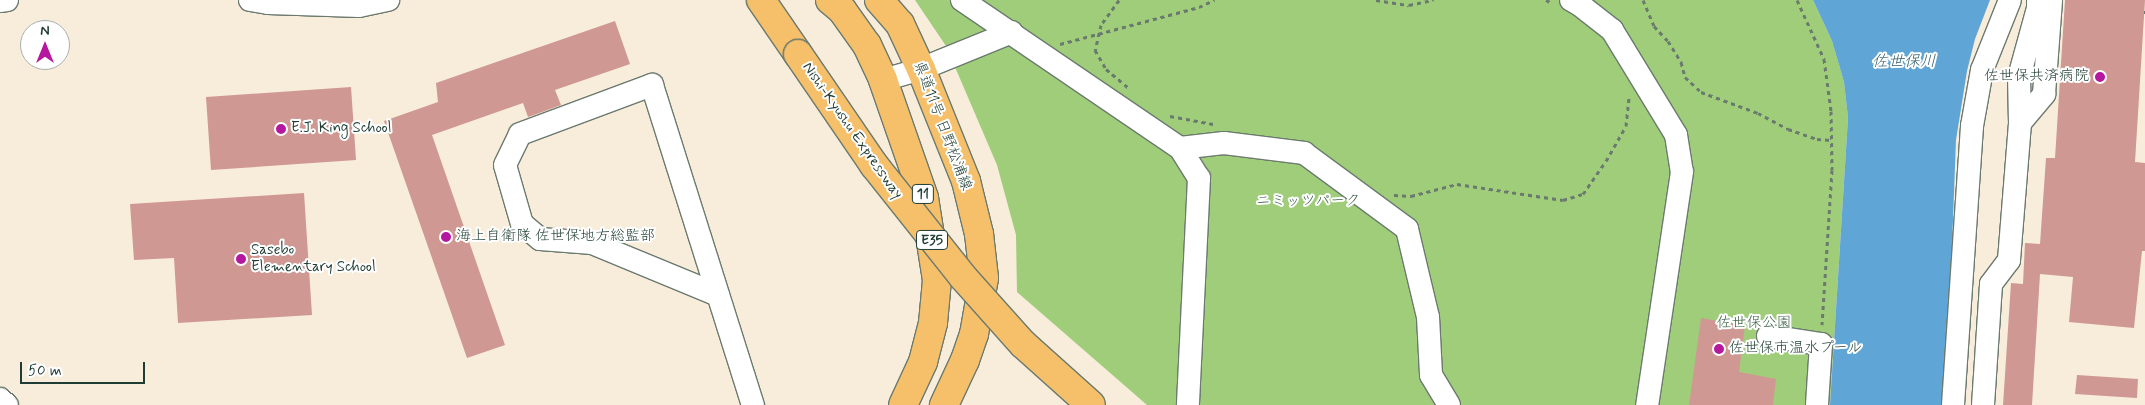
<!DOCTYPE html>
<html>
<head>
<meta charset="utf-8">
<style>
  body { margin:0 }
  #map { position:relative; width:2145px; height:405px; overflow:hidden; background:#f8ecdb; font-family:Mynerve,"Klee One",sans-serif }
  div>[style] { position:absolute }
  .green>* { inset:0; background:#9fcd7a }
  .water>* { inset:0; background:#5fa5d5 }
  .building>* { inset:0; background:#cf9892 }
  .path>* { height:3px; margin-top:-1.5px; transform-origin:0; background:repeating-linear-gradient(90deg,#6b7a6e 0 4px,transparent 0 8px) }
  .roads { filter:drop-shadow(1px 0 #6b7a6e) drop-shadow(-1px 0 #6b7a6e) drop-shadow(0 1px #6b7a6e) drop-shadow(0 -1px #6b7a6e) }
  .minor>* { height:22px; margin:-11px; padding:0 11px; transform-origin:11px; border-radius:11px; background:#fff }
  .major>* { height:28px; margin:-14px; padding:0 14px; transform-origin:14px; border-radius:14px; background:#f6c06b }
  .highway>* { height:28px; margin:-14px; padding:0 14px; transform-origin:14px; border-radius:14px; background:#f6c06b }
  .bridges { filter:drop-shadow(1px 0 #6b7a6e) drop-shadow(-1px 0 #6b7a6e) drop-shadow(0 1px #6b7a6e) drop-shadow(0 -1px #6b7a6e) }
  .highway-bridge>* { height:28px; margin:-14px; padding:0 14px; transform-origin:14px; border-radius:14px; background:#f6c06b }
  .dots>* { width:14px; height:14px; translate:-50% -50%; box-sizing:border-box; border:2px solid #fff; border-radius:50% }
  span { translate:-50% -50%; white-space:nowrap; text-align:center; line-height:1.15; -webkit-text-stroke:4px #fff; paint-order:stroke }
  .shield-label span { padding:1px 4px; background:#fff; border:1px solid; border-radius:4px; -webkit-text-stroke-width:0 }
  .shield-label { font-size:14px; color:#1f3d34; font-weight:700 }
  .poi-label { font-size:15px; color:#1f3d34 }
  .right { translate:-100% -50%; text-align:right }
  .left { translate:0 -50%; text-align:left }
  .street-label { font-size:15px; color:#1f3d34 }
  .park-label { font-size:15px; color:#3f6146 }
  .water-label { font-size:16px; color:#35616c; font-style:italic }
  .north { position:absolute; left:20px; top:20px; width:50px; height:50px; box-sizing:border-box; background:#fff; border:1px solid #a5b1ae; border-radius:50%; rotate:0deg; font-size:14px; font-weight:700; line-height:20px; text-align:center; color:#1f3d34 }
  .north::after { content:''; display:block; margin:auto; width:18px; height:22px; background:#b5179e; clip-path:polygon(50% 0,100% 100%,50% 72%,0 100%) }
  .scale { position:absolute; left:20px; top:362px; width:125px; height:22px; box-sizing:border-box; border:2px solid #1f3d34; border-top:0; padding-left:6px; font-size:15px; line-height:18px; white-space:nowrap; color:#1f3d34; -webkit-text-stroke:4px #fff; paint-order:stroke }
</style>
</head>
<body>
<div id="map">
  <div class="green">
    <i style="clip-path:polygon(915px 0,1813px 0,1832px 41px,1844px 82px,1848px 118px,1830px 405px,1147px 405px,1017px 292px,1016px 235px,997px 165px,946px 46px)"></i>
  </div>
  <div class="water">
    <i style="clip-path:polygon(1813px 0,1990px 0,1975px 39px,1967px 71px,1956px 140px,1946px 405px,1830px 405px,1848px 118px,1844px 82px,1832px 41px)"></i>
  </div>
  <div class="building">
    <i style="clip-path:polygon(2065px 0,2145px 0,2135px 162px,2145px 163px,2145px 251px,2142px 251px,2134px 328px,2069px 322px,2073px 277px,2040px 274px,2032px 405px,2003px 405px,2011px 283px,2023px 284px,2025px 243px,2040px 244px,2046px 158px,2055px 158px)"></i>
    <i style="clip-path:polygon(615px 21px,630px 64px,555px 90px,561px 105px,534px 115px,528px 117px,523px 103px,432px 135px,505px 345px,467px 358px,384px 121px,438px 102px,436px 83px)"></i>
    <i style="clip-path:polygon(351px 87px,356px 160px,211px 170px,206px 97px)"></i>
    <i style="clip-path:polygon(304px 193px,312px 315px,178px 323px,174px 258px,134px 260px,130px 204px)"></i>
    <i style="clip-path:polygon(1701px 318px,1745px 326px,1739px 372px,1776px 379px,1773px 405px,1689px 405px)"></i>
    <i style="clip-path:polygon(2077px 375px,2138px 379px,2137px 398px,2075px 394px)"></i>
  </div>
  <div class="path">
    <i style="left:1119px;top:0;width:31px;rotate:126deg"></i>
    <i style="left:1101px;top:25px;width:26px;rotate:103deg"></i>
    <i style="left:1095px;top:50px;width:22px;rotate:60deg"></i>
    <i style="left:1106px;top:69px;width:31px;rotate:40deg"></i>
    <i style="left:1376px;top:0;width:33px;rotate:9deg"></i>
    <i style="left:1409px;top:5px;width:25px;rotate:-12deg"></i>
    <i style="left:1546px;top:0;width:7px;rotate:27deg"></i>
    <i style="left:1643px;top:0;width:28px;rotate:67deg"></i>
    <i style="left:1654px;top:26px;width:21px;rotate:47deg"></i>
    <i style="left:1668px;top:41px;width:25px;rotate:58deg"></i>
    <i style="left:1681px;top:62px;width:16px;rotate:75deg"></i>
    <i style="left:1685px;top:77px;width:22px;rotate:43deg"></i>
    <i style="left:1701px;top:92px;width:61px;rotate:20.2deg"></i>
    <i style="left:1758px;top:113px;width:34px;rotate:28deg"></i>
    <i style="left:1788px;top:129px;width:31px;rotate:19deg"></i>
    <i style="left:1817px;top:139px;width:14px;rotate:4deg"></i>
    <i style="left:1797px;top:0;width:65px;rotate:65.4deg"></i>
    <i style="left:1824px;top:59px;width:52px;rotate:82.3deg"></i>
    <i style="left:1831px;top:111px;width:59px;rotate:89deg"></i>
    <i style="left:1832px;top:170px;width:155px;rotate:93.7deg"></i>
    <i style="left:2144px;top:12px;width:1px"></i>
    <i style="left:1060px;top:44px;width:144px;rotate:-14.9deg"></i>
    <i style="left:1199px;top:7px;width:17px;rotate:-25deg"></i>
    <i style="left:1170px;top:116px;width:44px;rotate:10.5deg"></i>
    <i style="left:1394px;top:195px;width:17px;rotate:3deg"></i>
    <i style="left:1411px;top:196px;width:48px;rotate:-14.6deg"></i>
    <i style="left:1457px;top:184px;width:107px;rotate:8.6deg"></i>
    <i style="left:1563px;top:200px;width:21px;rotate:-17deg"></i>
    <i style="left:1583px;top:194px;width:40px;rotate:-55.1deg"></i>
    <i style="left:1606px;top:161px;width:40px;rotate:-60.3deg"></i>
    <i style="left:1626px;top:126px;width:30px;rotate:-84deg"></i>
  </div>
  <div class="roads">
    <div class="minor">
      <i style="left:250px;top:0;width:18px;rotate:9deg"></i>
      <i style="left:268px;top:3px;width:91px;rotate:1.9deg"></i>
      <i style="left:359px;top:6px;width:30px;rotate:-12deg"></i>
      <i style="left:962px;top:0;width:263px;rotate:34.2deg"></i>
      <i style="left:1180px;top:148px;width:44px;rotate:-6.5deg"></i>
      <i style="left:1224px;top:143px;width:81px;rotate:7.1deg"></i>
      <i style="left:1304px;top:153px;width:128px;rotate:36.4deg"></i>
      <i style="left:1407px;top:229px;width:90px;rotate:76.6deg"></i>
      <i style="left:1428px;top:317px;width:58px;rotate:87deg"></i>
      <i style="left:1431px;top:375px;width:35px;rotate:59deg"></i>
      <i style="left:1571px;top:0;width:10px;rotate:29deg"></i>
      <i style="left:1580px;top:5px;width:41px;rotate:38deg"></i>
      <i style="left:1612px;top:30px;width:123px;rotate:58.6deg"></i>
      <i style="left:1676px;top:135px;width:37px;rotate:81deg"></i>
      <i style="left:1682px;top:172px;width:236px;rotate:98.5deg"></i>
      <i style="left:0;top:1px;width:7px;rotate:-8deg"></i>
      <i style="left:883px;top:80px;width:40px;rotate:-16deg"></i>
      <i style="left:921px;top:69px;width:98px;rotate:-22.1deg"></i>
      <i style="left:2020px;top:123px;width:38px;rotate:-50deg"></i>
      <i style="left:2044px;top:94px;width:94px;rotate:-85.7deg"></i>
      <i style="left:1180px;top:148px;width:36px;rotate:58deg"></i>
      <i style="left:1199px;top:178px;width:227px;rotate:92.8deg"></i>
      <i style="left:718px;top:295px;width:136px;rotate:-157.6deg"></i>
      <i style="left:592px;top:243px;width:52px;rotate:-175.6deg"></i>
      <i style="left:540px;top:239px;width:23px;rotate:-140deg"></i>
      <i style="left:522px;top:224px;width:61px;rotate:-106.1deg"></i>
      <i style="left:505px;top:165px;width:34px;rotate:-64deg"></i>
      <i style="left:520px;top:134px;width:141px;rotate:-20.4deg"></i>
      <i style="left:652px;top:85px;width:336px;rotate:72.5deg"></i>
      <i style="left:1768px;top:336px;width:54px;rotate:8.6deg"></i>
      <i style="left:1821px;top:344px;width:61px;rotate:93.8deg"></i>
      <i style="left:0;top:399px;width:9px;rotate:41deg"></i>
      <i style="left:1953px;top:405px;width:280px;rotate:-86.1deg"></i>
      <i style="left:1972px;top:126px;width:57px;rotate:-79.9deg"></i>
      <i style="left:1982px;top:70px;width:75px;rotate:-68.2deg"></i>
      <i style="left:1983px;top:405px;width:121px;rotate:-86.2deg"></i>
      <i style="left:1991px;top:284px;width:30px;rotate:-53deg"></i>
      <i style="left:2009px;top:260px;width:137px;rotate:-85.4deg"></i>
      <i style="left:2020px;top:123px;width:46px;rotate:-91.2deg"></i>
      <i style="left:2019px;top:77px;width:72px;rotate:-74.6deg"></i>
      <i style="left:2038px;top:8px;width:8px;rotate:-90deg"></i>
    </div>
    <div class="major">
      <i style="left:830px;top:0;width:16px;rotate:40deg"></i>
      <i style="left:842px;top:10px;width:43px;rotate:54.5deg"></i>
      <i style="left:867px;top:45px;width:38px;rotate:65deg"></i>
      <i style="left:883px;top:80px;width:125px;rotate:70.8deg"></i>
      <i style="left:924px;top:198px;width:83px;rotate:81deg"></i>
      <i style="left:937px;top:280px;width:43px;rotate:95.3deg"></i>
      <i style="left:933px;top:323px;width:40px;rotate:104.4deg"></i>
      <i style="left:923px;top:362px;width:47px;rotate:114.9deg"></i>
      <i style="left:879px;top:0;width:32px;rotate:49deg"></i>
      <i style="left:900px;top:24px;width:50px;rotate:65deg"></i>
      <i style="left:921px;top:69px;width:121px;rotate:68.1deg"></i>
      <i style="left:966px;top:181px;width:55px;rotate:76.2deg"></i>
      <i style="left:979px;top:234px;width:44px;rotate:83.5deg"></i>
      <i style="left:984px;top:278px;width:57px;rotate:100.1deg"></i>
      <i style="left:974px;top:334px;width:28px;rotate:109deg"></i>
      <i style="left:965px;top:360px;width:50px;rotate:115deg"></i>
    </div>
    <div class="highway">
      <i style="left:761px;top:0;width:65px;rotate:55.6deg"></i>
    </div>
  </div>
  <div class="bridges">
    <div class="highway-bridge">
      <i style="left:798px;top:54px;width:135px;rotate:55.6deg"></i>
      <i style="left:874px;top:165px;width:143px;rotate:51.5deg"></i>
      <i style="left:963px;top:277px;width:90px;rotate:48.2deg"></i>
      <i style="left:1023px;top:344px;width:91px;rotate:41.9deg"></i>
    </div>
  </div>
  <div class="dots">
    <i style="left:2100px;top:77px;background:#b5179e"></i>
    <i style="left:281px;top:129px;background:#b5179e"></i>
    <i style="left:446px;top:237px;background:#b5179e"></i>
    <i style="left:241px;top:259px;background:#b5179e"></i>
    <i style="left:1719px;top:349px;background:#b5179e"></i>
  </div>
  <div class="shield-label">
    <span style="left:923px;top:194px">11</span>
    <span style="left:932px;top:240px">E35</span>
  </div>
  <div class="poi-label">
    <span class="right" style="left:2089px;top:77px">佐世保共済病院</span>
    <span class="left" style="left:291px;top:129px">E.J. King School</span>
    <span class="left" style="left:456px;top:237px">海上自衛隊 佐世保地方総監部</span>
    <span class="left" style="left:251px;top:259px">Sasebo<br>Elementary School</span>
    <span class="left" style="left:1729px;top:349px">佐世保市温水プール</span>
  </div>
  <div class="street-label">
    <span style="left:942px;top:126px;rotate:69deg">県道11号 日野松浦線</span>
    <span style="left:852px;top:131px;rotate:55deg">Nishi-Kyushu Expressway</span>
  </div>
  <div class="park-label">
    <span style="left:1308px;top:202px">ニミッツパーク</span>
    <span style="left:1754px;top:324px">佐世保公園</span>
  </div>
  <div class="water-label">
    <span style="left:1904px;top:62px">佐世保川</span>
  </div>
  <div class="north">N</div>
  <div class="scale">50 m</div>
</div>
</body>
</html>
